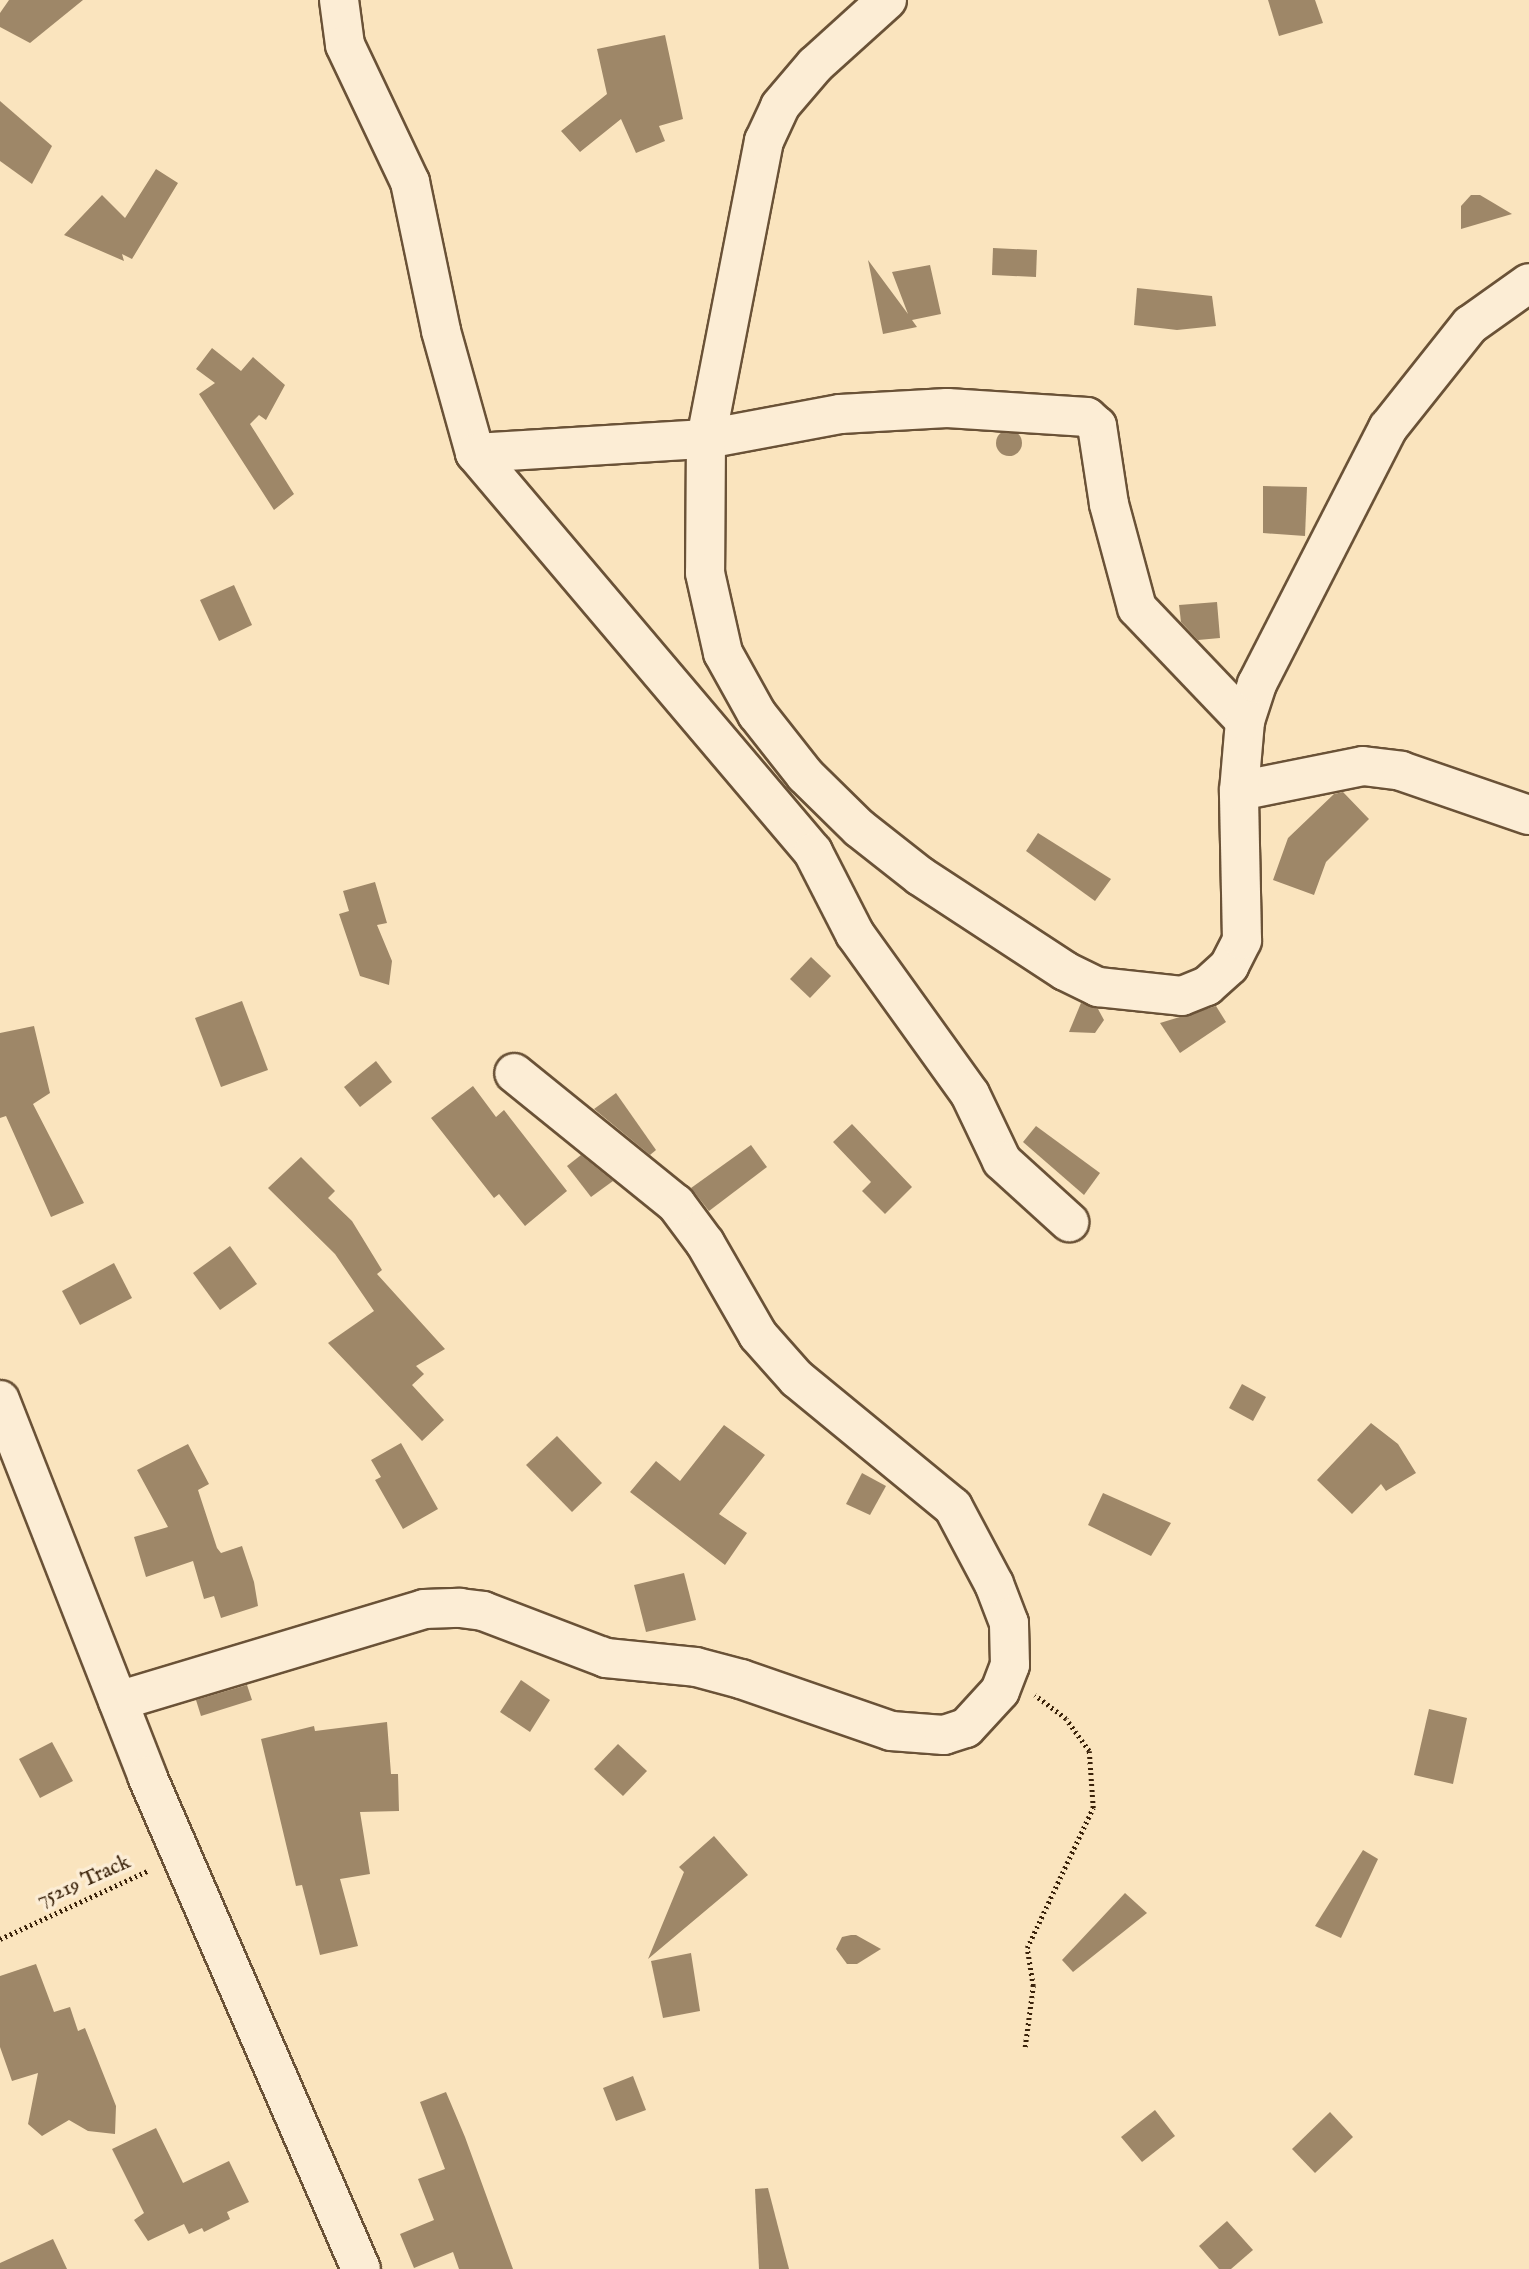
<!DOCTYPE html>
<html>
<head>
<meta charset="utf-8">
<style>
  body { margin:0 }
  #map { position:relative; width:1529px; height:2269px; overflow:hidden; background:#fae4be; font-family:"IM FELL English",serif }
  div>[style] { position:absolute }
  .building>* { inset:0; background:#9e8768 }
  .round { border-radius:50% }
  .path>* { height:4.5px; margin-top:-2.25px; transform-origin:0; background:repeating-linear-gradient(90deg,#3a220a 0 2px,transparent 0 5.5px) }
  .roads { filter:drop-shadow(2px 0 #6a5237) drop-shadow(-2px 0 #6a5237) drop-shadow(0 2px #6a5237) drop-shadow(0 -2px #6a5237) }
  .minor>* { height:38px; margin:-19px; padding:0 19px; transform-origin:19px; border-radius:19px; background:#fcedd5 }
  span { translate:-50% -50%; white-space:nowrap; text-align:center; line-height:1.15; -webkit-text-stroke:7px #fcedd5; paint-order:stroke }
  .street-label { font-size:21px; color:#3a220a }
</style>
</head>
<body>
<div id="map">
  <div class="building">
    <i style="clip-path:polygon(9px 0,83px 0,30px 43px,0 27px,0 13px)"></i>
    <i style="clip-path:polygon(1268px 0,1315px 0,1323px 23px,1279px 36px)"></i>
    <i style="clip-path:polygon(665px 35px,683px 119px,659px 126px,665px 141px,636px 153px,621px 119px,580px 152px,561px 131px,607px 94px,597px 49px)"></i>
    <i style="clip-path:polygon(0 101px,52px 146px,32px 184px,0 161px)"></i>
    <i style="clip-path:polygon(156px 169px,178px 183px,132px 259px,122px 254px,124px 261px,64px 235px,102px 195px,125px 218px)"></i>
    <i style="clip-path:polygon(1471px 195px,1480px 195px,1512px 214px,1461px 229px,1461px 206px)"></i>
    <i style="clip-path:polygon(993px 248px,1037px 250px,1036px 277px,992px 275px)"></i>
    <i style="clip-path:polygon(868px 260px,908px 314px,892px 272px,930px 265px,941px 314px,912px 320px,917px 327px,883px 334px)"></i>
    <i style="clip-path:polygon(1137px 288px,1212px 296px,1216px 326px,1177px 330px,1134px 325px)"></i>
    <i style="clip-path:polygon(212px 348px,241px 371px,253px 357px,285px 385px,266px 420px,259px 415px,250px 424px,294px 494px,274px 510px,199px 394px,215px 383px,196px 369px)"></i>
    <i class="round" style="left:996px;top:430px;width:26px;height:26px"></i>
    <i style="clip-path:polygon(1263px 486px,1307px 487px,1305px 536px,1263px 533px)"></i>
    <i style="clip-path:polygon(234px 585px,252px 625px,219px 641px,200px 600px)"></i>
    <i style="clip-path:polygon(1217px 602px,1220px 638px,1198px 640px,1181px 622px,1179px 605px)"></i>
    <i style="clip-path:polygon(1343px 792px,1369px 819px,1326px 862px,1314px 895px,1273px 880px,1288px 838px,1334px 794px)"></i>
    <i style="clip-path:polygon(1038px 833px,1111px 879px,1095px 901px,1026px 851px)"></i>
    <i style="clip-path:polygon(375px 882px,387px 923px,377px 925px,392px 961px,389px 985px,360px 976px,339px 914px,349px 911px,343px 891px)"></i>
    <i style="clip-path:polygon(811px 957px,831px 976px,810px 998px,790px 979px)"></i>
    <i style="clip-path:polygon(242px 1001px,268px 1070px,221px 1087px,195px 1018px)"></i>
    <i style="clip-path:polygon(1081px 1003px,1098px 1009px,1104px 1020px,1095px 1033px,1069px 1032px)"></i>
    <i style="clip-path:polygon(1216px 1006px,1226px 1022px,1180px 1053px,1160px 1023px)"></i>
    <i style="clip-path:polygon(34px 1026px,50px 1093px,33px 1104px,84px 1203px,51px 1217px,6px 1116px,0 1118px,0 1033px)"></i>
    <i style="clip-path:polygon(376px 1061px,392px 1082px,360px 1107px,344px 1087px)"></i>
    <i style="clip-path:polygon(473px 1086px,496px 1117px,504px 1110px,567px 1191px,525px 1226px,499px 1194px,494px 1198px,431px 1118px)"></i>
    <i style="clip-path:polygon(616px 1093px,656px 1150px,650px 1155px,594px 1109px)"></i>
    <i style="clip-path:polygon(852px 1124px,912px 1187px,885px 1214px,862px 1191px,871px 1182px,833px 1142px)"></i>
    <i style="clip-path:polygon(1036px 1126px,1100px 1173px,1084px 1195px,1023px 1142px)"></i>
    <i style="clip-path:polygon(751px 1145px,767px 1167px,709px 1211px,691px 1188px)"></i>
    <i style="clip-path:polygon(581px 1155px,613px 1181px,591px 1197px,567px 1166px)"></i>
    <i style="clip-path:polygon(301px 1157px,335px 1191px,328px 1198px,352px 1221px,382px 1270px,377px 1274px,445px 1349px,416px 1366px,424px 1374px,412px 1385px,444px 1420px,422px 1441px,328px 1343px,374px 1311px,335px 1254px,268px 1188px)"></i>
    <i style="clip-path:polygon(230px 1246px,257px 1284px,220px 1310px,193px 1273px)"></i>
    <i style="clip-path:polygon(114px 1263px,132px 1298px,80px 1325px,62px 1291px)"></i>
    <i style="clip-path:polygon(1242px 1384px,1266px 1397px,1253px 1421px,1229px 1408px)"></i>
    <i style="clip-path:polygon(1371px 1423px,1398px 1444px,1416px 1473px,1386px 1491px,1381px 1484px,1352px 1514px,1317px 1480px)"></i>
    <i style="clip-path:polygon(724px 1425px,765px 1455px,719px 1514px,747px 1533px,725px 1565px,630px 1492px,656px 1461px,680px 1481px)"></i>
    <i style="clip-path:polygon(557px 1436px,602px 1483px,572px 1512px,526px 1465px)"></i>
    <i style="clip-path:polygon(401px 1443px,438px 1509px,403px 1529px,375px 1480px,381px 1477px,371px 1460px)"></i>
    <i style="clip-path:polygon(188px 1444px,209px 1484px,198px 1490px,217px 1548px,221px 1553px,242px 1546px,254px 1582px,258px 1606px,221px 1618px,214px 1596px,204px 1599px,193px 1561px,146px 1577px,134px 1537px,168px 1527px,137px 1470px)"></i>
    <i style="clip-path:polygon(862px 1473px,886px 1486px,870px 1515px,846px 1504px)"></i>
    <i style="clip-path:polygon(1103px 1493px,1171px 1523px,1151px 1556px,1088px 1525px)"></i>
    <i style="clip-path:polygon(684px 1573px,696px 1620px,646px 1632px,634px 1585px)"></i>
    <i style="clip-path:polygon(521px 1680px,550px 1700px,530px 1732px,500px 1712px)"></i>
    <i style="clip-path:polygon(247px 1685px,252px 1700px,201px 1716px,196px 1700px)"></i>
    <i style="clip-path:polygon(1429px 1709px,1467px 1718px,1453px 1784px,1414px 1775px)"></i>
    <i style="clip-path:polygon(387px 1722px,391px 1774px,398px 1774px,399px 1811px,360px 1812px,370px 1874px,340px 1879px,358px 1946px,320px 1955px,302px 1885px,296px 1886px,261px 1739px,314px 1726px,315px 1731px)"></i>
    <i style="clip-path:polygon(52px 1742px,73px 1781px,40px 1798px,19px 1759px)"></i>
    <i style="clip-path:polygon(618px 1744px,647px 1771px,623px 1796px,594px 1769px)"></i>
    <i style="clip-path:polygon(714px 1836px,748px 1875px,648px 1959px,684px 1872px,679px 1867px)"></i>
    <i style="clip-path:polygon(1363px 1850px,1378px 1859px,1341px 1938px,1315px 1926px)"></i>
    <i style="clip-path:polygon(1125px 1893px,1147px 1913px,1073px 1972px,1062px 1960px)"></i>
    <i style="clip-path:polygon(851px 1935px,856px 1935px,881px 1949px,857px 1964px,847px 1964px,836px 1949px,842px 1937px)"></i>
    <i style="clip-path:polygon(691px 1953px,700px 2011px,663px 2018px,651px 1961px)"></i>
    <i style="clip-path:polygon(36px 1964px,54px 2012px,70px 2007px,78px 2031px,85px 2028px,116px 2106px,115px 2134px,88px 2131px,69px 2120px,42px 2136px,28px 2124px,38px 2073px,12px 2081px,0 2047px,0 1976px)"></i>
    <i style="clip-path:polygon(633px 2076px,646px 2110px,616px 2121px,603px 2088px)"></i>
    <i style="clip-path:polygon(446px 2092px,465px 2137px,513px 2269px,459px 2269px,453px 2252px,414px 2268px,400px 2234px,434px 2220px,418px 2179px,445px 2169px,420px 2102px)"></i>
    <i style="clip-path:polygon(1155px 2110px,1175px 2136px,1142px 2162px,1121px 2137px)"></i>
    <i style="clip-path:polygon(1330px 2112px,1353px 2137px,1315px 2173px,1292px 2149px)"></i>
    <i style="clip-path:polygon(156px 2128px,183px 2183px,229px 2161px,249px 2202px,227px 2212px,230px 2219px,204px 2232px,202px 2228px,189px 2234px,184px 2224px,148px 2241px,134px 2220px,144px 2213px,112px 2149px)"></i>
    <i style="clip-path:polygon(768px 2188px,789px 2269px,759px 2269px,755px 2189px)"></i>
    <i style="clip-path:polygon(1227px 2221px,1253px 2250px,1231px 2269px,1219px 2269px,1199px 2246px)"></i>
    <i style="clip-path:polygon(53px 2239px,67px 2269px,0 2269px,0 2263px)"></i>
  </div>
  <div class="path">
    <i style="left:0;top:1939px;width:164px;rotate:-24.8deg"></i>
    <i style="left:1025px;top:2047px;width:62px;rotate:-82.5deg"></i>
    <i style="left:1033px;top:1986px;width:38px;rotate:-99deg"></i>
    <i style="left:1027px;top:1948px;width:155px;rotate:-64.8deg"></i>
    <i style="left:1093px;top:1808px;width:57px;rotate:-94deg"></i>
    <i style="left:1089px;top:1751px;width:39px;rotate:-126deg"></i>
    <i style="left:1066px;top:1719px;width:39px;rotate:-143deg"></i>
  </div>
  <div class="roads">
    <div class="minor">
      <i style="left:339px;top:0;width:45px;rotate:82.4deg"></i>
      <i style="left:345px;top:45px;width:152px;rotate:64.6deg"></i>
      <i style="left:410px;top:182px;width:152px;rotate:78.2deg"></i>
      <i style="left:441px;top:331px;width:127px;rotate:74.4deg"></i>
      <i style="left:475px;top:453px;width:523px;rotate:49.73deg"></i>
      <i style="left:813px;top:852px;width:92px;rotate:62.9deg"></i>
      <i style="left:855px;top:934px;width:197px;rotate:54.3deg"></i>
      <i style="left:970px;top:1094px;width:74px;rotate:64.5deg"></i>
      <i style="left:1002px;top:1161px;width:91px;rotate:42.3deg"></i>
      <i style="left:475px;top:453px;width:231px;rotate:-3.5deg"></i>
      <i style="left:706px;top:439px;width:304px;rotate:-79deg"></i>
      <i style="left:764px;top:141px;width:38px;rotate:-65deg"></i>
      <i style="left:780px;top:106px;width:54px;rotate:-49.5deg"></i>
      <i style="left:815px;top:65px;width:97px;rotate:-42.1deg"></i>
      <i style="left:1245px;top:721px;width:156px;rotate:-133.7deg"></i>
      <i style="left:1137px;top:608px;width:108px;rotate:-105.1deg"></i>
      <i style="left:1109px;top:504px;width:79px;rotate:-98.7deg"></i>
      <i style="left:1097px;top:426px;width:13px;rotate:-138deg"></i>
      <i style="left:1087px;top:417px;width:140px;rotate:-176.3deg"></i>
      <i style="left:947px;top:408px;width:107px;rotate:176.8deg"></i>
      <i style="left:840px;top:414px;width:136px;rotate:169.4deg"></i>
      <i style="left:706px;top:439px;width:134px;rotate:90.4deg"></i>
      <i style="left:705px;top:573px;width:82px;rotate:77.3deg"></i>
      <i style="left:723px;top:653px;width:70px;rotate:60.9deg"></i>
      <i style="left:757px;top:714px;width:78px;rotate:51.8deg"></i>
      <i style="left:805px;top:775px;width:76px;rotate:44.5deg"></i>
      <i style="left:859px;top:828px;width:78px;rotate:38.2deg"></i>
      <i style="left:920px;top:876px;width:173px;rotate:33.2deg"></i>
      <i style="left:1065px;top:971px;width:37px;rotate:26deg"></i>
      <i style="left:1098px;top:987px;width:84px;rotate:6.1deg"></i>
      <i style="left:1182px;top:996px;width:27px;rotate:-22deg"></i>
      <i style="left:1207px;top:986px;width:30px;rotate:-42deg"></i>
      <i style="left:1229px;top:966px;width:29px;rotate:-63deg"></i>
      <i style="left:1242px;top:940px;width:149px;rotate:-91.2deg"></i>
      <i style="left:1239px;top:791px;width:126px;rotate:-11.4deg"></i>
      <i style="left:1363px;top:766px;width:38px;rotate:7deg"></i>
      <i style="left:1401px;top:771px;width:135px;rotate:19deg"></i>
      <i style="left:1239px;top:791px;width:70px;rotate:-85.1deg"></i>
      <i style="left:1245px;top:721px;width:39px;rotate:-72deg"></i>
      <i style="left:1257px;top:684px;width:288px;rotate:-62.9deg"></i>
      <i style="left:1388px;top:428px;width:132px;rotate:-51.5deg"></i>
      <i style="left:1470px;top:325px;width:72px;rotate:-35.4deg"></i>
      <i style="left:0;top:1400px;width:404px;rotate:68.6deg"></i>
      <i style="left:147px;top:1776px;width:537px;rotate:66.54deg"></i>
      <i style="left:118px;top:1701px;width:320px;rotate:-16.7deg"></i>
      <i style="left:424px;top:1609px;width:36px;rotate:-2deg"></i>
      <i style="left:460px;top:1608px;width:23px;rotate:7deg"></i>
      <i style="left:483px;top:1611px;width:132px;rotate:20.9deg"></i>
      <i style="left:606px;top:1658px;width:90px;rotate:5.7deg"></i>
      <i style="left:696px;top:1667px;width:47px;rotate:14.9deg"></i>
      <i style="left:741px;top:1679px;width:159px;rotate:19.1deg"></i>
      <i style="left:891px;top:1731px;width:53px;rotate:4.3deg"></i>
      <i style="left:944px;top:1735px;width:23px;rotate:-18deg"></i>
      <i style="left:966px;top:1728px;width:50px;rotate:-47.4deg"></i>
      <i style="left:1000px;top:1691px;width:28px;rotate:-69deg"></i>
      <i style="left:1010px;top:1665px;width:42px;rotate:-91.4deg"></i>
      <i style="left:1009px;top:1623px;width:42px;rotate:-111deg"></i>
      <i style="left:994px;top:1584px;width:87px;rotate:-118deg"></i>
      <i style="left:953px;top:1507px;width:202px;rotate:-140.6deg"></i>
      <i style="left:797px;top:1379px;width:59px;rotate:-131.6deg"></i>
      <i style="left:758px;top:1335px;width:106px;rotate:-119.9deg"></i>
      <i style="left:705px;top:1243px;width:49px;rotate:-126.6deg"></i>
      <i style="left:676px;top:1204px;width:208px;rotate:-141deg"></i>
    </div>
  </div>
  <div class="street-label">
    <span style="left:84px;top:1882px;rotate:-24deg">75219 Track</span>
  </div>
</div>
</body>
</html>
